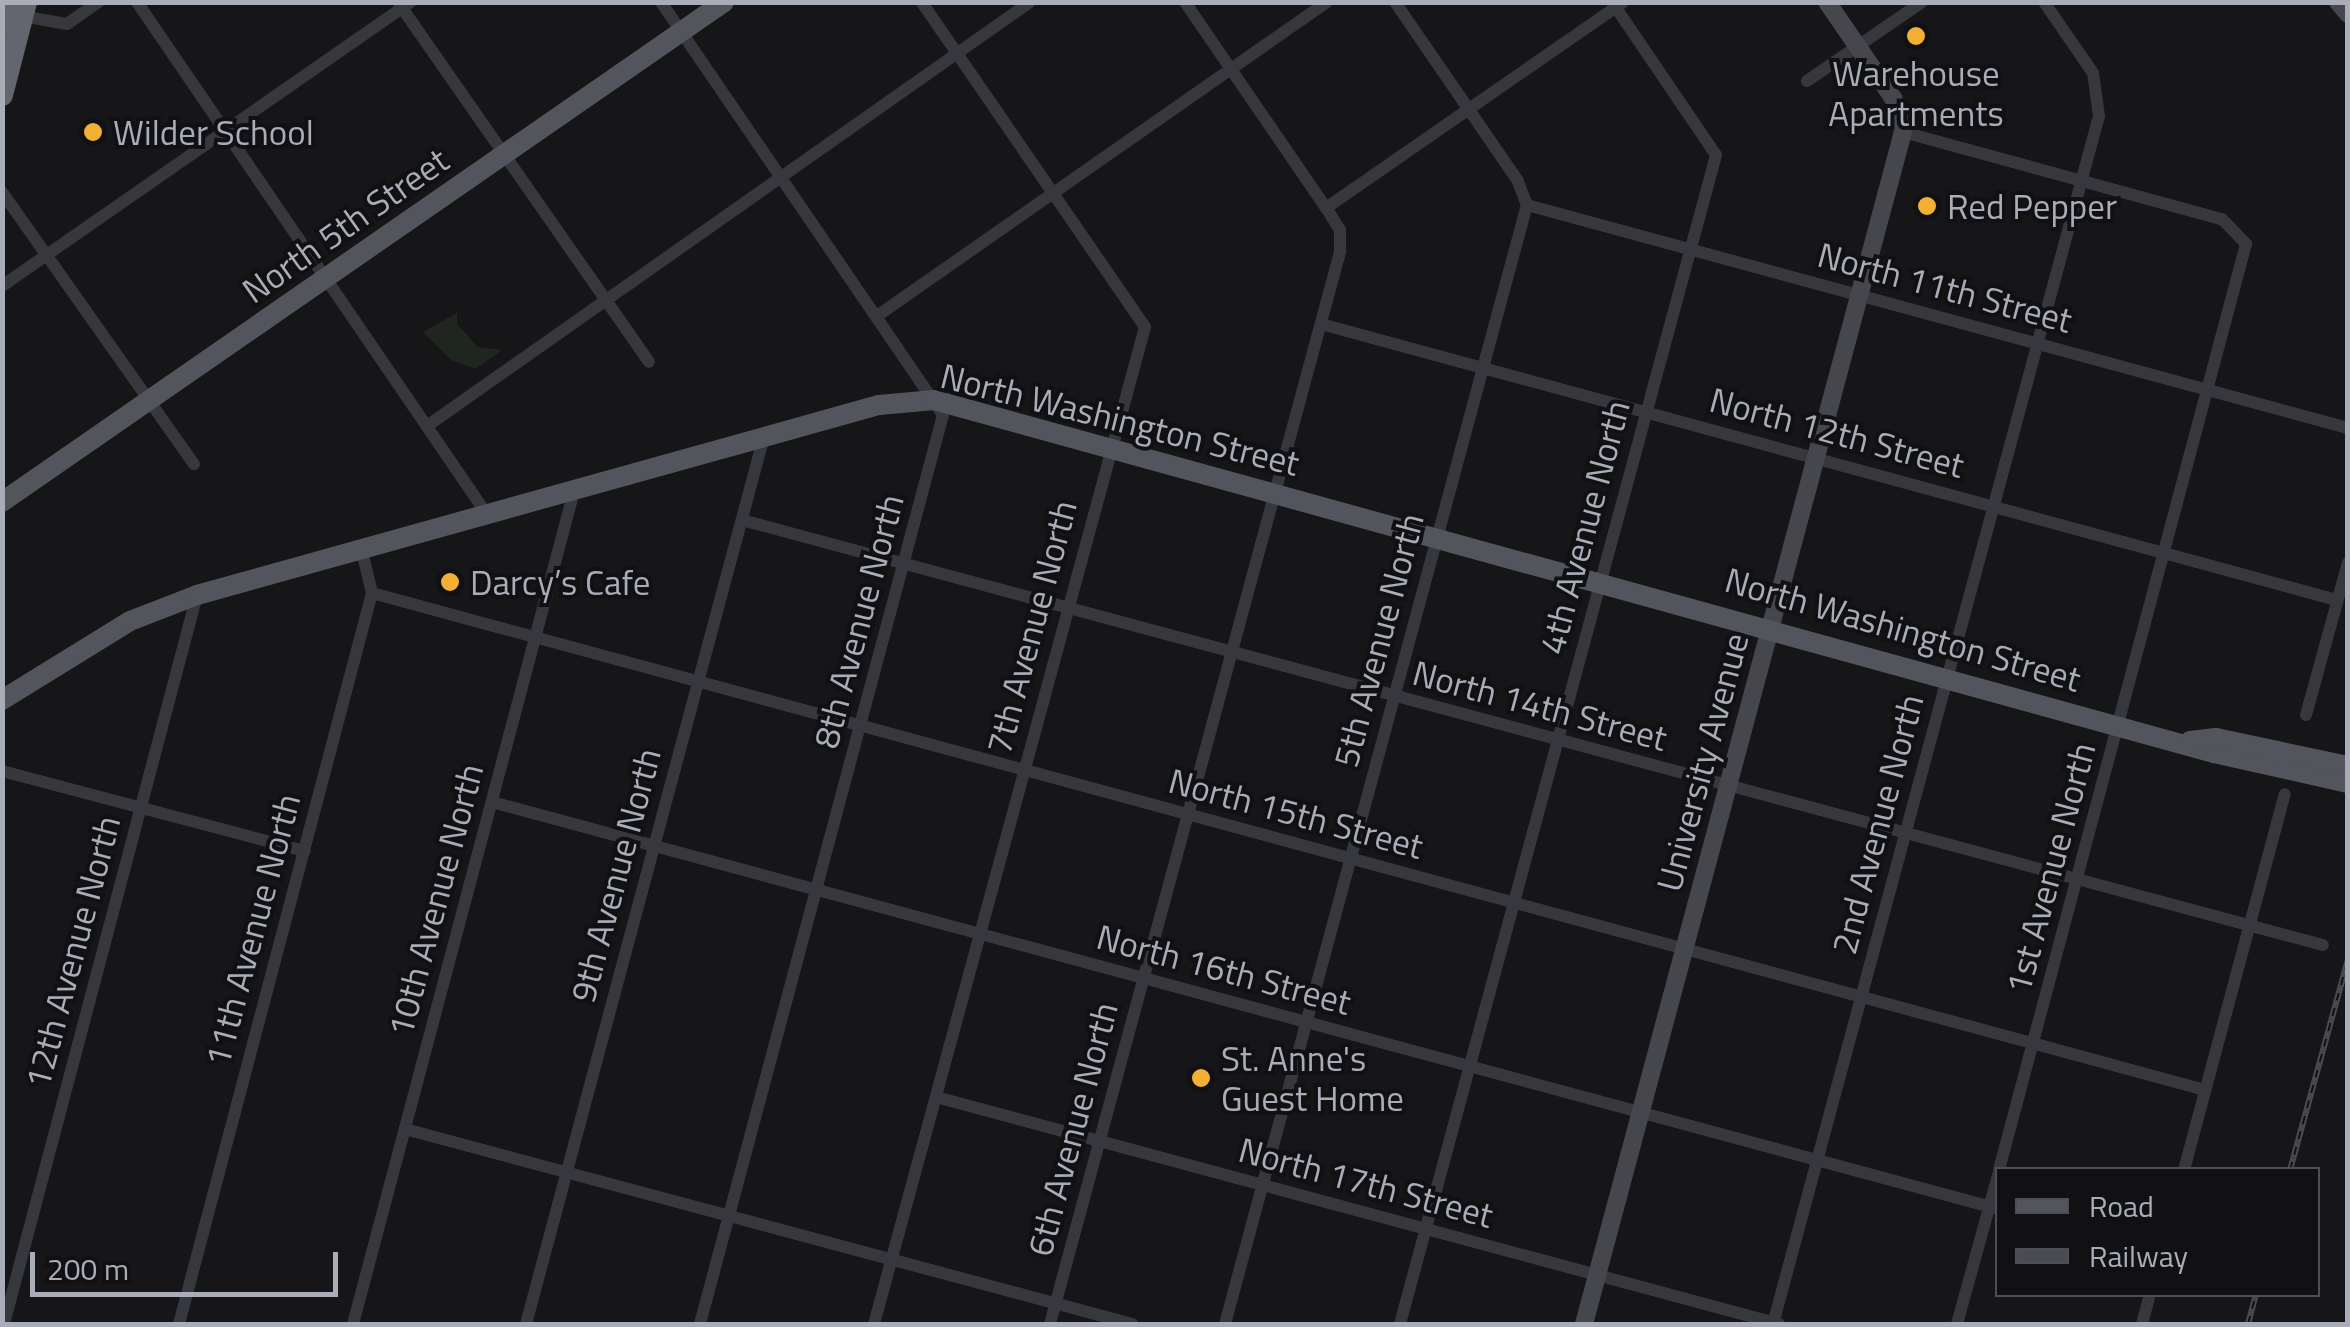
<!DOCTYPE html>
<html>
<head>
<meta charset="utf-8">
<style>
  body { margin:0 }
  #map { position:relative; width:2350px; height:1327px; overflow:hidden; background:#161618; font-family:"Titillium Web",sans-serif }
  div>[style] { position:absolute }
  .green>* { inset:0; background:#1e261f }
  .street>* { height:12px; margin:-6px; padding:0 6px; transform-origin:6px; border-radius:6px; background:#37383d }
  .secondary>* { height:18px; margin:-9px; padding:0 9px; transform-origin:9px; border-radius:9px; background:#45474d }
  .primary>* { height:20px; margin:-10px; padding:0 10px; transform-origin:10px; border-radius:10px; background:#53555c }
  .highway>* { height:22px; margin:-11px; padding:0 11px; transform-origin:11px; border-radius:11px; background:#63666e }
  .rail>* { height:6px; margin-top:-3px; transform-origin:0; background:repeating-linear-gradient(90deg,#111113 0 8px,#4a4c52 0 16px); box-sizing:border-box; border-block:2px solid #4a4c52 }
  .secondary-bridge>* { height:18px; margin:-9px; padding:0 9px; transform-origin:9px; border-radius:9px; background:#45474d }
  .dots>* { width:28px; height:28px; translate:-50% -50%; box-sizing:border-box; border:5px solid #111113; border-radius:50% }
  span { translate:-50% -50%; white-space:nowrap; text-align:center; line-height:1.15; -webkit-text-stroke:8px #111113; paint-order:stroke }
  .poi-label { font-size:35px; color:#a8adb8 }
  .left { translate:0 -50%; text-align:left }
  .street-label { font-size:35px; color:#a8adb8 }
  .frame { position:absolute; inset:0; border:5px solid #a8adb8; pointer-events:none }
  .legend { position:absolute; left:1995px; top:1167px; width:325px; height:130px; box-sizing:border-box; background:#111113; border:2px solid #4d4f55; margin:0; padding:12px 18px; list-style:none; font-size:30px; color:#a8adb8 }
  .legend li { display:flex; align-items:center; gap:20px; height:50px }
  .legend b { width:50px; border:2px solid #4d4f55 }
  .scale { position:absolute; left:30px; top:1252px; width:308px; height:45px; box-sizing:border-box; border:5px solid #a8adb8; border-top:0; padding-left:12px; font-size:30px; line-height:35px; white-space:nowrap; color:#a8adb8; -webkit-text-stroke:8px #111113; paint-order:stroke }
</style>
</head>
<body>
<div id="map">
  <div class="green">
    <i style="clip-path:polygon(457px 313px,457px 324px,478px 347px,502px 350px,476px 369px,451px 360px,423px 332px)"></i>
  </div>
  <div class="street">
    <i style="left:137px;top:2px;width:619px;rotate:55.67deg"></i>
    <i style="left:661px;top:2px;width:500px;rotate:55.67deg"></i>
    <i style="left:943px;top:415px;width:941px;rotate:104.97deg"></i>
    <i style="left:400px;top:5px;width:435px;rotate:55.1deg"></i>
    <i style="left:22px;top:16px;width:46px;rotate:10.1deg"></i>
    <i style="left:67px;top:24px;width:39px;rotate:-35deg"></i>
    <i style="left:1807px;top:81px;width:140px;rotate:-34.5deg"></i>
    <i style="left:1903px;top:132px;width:331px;rotate:15.3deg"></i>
    <i style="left:2222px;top:219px;width:35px;rotate:46deg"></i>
    <i style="left:2246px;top:244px;width:958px;rotate:104.94deg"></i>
    <i style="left:2px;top:192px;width:333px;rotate:54.8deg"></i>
    <i style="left:1527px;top:205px;width:851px;rotate:15.2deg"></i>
    <i style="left:1326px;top:208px;width:361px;rotate:-34.7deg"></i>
    <i style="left:2px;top:286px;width:498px;rotate:-34.8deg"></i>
    <i style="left:877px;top:316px;width:549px;rotate:-34.91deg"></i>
    <i style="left:1321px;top:324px;width:1053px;rotate:15.2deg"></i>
    <i style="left:427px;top:426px;width:737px;rotate:-35.11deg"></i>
    <i style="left:742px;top:520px;width:1637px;rotate:15.05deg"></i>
    <i style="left:372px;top:593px;width:1899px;rotate:15.17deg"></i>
    <i style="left:2306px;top:715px;width:158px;rotate:-74.6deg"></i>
    <i style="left:2px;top:771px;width:313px;rotate:14.8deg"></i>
    <i style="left:492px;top:802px;width:1560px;rotate:15.12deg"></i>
    <i style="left:936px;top:1097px;width:873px;rotate:15.07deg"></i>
    <i style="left:405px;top:1129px;width:753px;rotate:15.01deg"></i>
    <i style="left:2184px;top:1170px;width:389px;rotate:-75deg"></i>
    <i style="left:4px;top:1324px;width:754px;rotate:-75.17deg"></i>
    <i style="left:179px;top:1324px;width:756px;rotate:-75.21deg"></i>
    <i style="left:372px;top:593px;width:43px;rotate:-103.4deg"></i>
    <i style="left:353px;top:1324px;width:862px;rotate:-75.14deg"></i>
    <i style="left:526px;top:1324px;width:915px;rotate:-74.99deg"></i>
    <i style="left:874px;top:1324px;width:1033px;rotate:-74.79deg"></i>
    <i style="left:1145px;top:327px;width:394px;rotate:-124.5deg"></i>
    <i style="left:1050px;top:1324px;width:1111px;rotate:-74.86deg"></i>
    <i style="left:1340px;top:252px;width:22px;rotate:-90deg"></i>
    <i style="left:1340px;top:230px;width:26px;rotate:-122deg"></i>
    <i style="left:1326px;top:208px;width:250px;rotate:-124.4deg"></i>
    <i style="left:1225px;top:1324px;width:1159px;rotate:-74.9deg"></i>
    <i style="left:1527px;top:205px;width:26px;rotate:-111deg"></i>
    <i style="left:1518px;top:181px;width:217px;rotate:-124.5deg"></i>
    <i style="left:1400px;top:1324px;width:1211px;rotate:-74.87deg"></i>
    <i style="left:1716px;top:155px;width:185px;rotate:-124.2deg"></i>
    <i style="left:1773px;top:1324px;width:1251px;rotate:-74.9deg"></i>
    <i style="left:2099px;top:116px;width:43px;rotate:-97.9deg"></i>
    <i style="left:2093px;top:73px;width:86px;rotate:-124.6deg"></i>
    <i style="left:1957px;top:1324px;width:155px;rotate:-74.6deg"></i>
    <i style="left:2142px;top:1324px;width:31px;rotate:-75deg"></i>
  </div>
  <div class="secondary">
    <i style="left:1584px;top:1324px;width:1234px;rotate:-75.02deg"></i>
    <i style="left:1903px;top:132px;width:35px;rotate:-106deg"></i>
    <i style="left:1893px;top:98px;width:116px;rotate:-124.5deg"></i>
  </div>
  <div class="primary">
    <i style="left:2px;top:502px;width:878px;rotate:-34.7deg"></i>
    <i style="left:2px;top:700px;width:150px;rotate:-31.7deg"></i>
    <i style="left:130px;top:621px;width:72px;rotate:-21.2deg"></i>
    <i style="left:197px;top:595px;width:708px;rotate:-15.57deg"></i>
    <i style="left:879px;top:405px;width:55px;rotate:-5.2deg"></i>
    <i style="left:934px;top:400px;width:1328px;rotate:15.42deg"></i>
    <i style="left:2214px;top:753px;width:137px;rotate:12.6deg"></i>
    <i style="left:2190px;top:741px;width:26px;rotate:-7deg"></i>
    <i style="left:2216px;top:738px;width:135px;rotate:12deg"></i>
  </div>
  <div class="highway">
    <i style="left:2px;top:29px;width:28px;rotate:-75deg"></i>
    <i style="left:2px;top:95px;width:96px;rotate:-75.5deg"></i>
  </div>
  <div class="rail">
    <i style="left:2343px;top:2px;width:17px;rotate:73deg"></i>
    <i style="left:2290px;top:1170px;width:219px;rotate:-74.6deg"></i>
    <i style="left:2248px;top:1324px;width:31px;rotate:-75deg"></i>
  </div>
  <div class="secondary-bridge">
    <i style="left:2338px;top:2px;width:16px;rotate:50deg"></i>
  </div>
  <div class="dots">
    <i style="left:1916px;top:36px;background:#f2b134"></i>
    <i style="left:93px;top:132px;background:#f2b134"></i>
    <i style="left:1927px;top:206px;background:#f2b134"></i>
    <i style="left:450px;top:582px;background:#f2b134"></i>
    <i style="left:1201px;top:1078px;background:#f2b134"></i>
  </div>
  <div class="poi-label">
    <span style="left:1916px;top:93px">Warehouse<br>Apartments</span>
    <span class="left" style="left:113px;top:132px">Wilder School</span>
    <span class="left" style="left:1947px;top:206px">Red Pepper</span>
    <span class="left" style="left:470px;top:582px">Darcy’s Cafe</span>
    <span class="left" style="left:1221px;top:1078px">St. Anne's<br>Guest Home</span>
  </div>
  <div class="street-label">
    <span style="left:345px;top:225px;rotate:-35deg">North 5th Street</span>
    <span style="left:1945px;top:287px;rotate:15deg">North 11th Street</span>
    <span style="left:1120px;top:419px;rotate:14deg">North Washington Street</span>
    <span style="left:1837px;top:432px;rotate:15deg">North 12th Street</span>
    <span style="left:1584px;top:527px;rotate:-75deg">4th Avenue North</span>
    <span style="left:858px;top:621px;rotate:-75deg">8th Avenue North</span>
    <span style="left:1031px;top:627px;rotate:-75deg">7th Avenue North</span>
    <span style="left:1903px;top:629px;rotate:16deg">North Washington Street</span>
    <span style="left:1378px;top:640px;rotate:-75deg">5th Avenue North</span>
    <span style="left:1540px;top:705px;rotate:15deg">North 14th Street</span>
    <span style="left:1702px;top:762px;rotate:-75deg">University Avenue</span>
    <span style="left:1296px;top:813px;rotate:15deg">North 15th Street</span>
    <span style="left:1877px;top:824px;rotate:-75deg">2nd Avenue North</span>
    <span style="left:2050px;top:868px;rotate:-75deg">1st Avenue North</span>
    <span style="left:615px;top:875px;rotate:-75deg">9th Avenue North</span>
    <span style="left:435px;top:900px;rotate:-75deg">10th Avenue North</span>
    <span style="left:252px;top:930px;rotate:-75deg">11th Avenue North</span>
    <span style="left:72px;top:952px;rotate:-75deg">12th Avenue North</span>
    <span style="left:1224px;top:969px;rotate:15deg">North 16th Street</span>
    <span style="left:1072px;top:1129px;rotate:-75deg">6th Avenue North</span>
    <span style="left:1366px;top:1182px;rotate:15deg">North 17th Street</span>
  </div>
  <div class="frame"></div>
  <ul class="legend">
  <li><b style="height:12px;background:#53555c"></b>Road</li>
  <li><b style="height:12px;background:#4a4c52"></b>Railway</li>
  </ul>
  <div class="scale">200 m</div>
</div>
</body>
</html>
